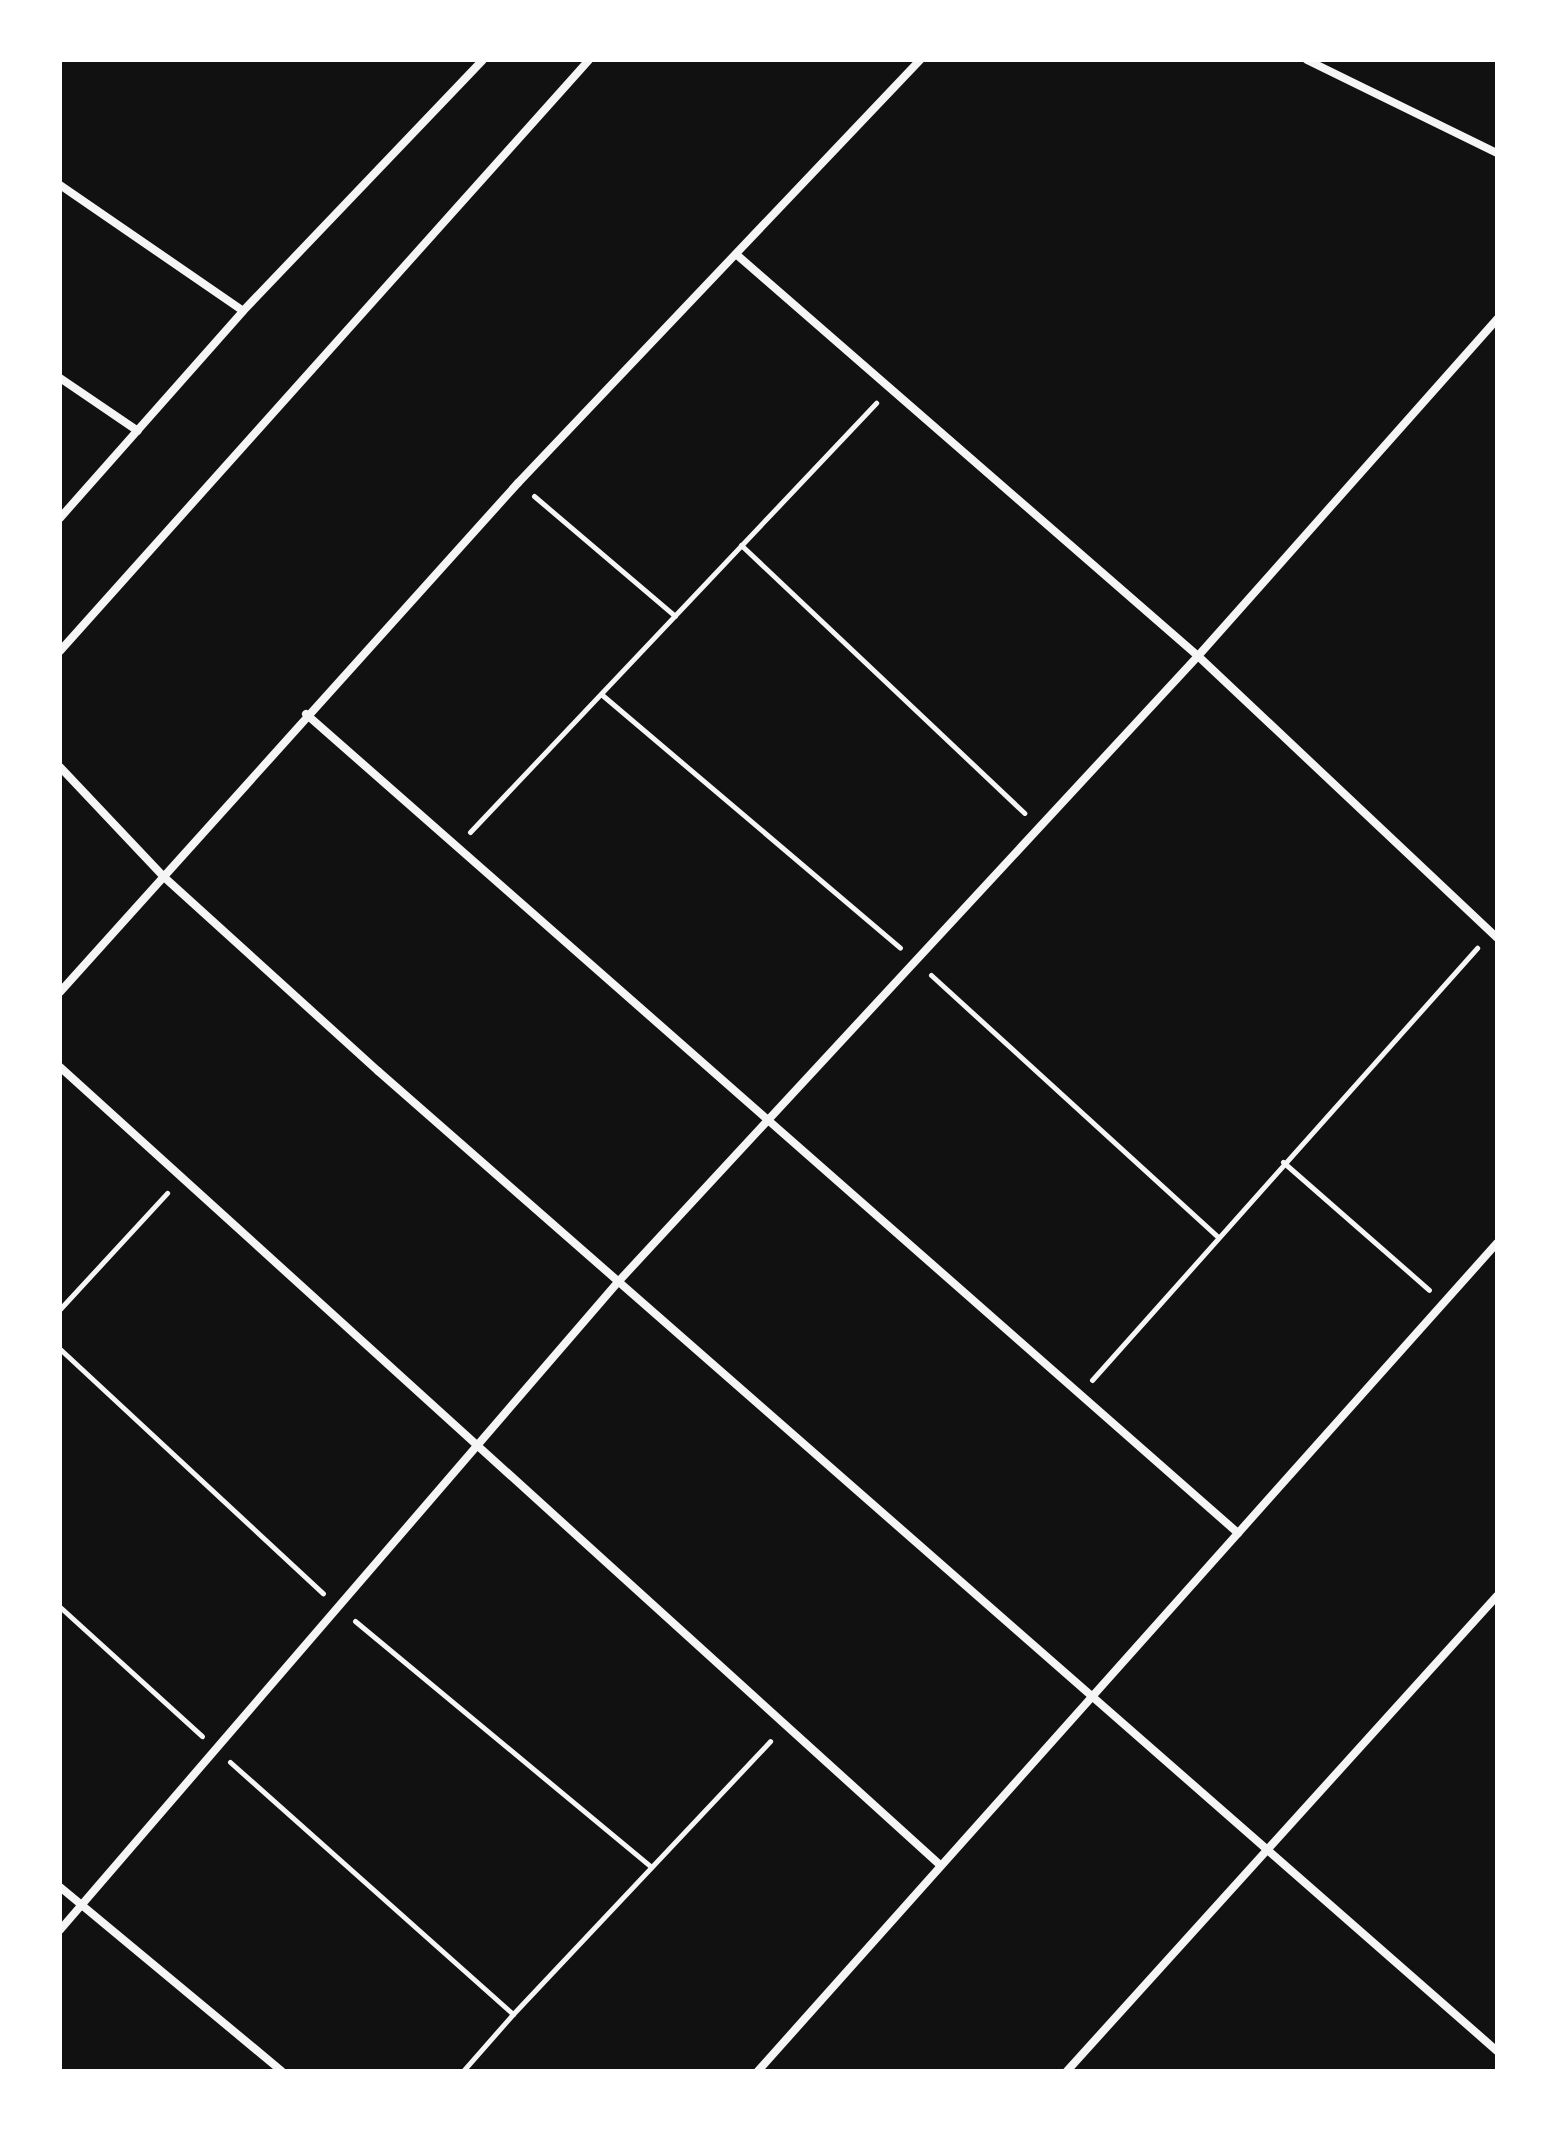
<!DOCTYPE html>
<html>
<head>
<meta charset="utf-8">
<style>
  body { margin:0 }
  #map { position:relative; width:1557px; height:2131px; overflow:hidden; background:#111; font-family:"DejaVu Sans",sans-serif }
  div>[style] { position:absolute }
  .path>* { height:5px; margin:-2.5px; padding:0 2.5px; transform-origin:2.5px; border-radius:2.5px; background:#f5f5f5 }
  .minor>* { height:8px; margin:-4px; padding:0 4px; transform-origin:4px; border-radius:4px; background:#f5f5f5 }
  span { translate:-50% -50%; white-space:nowrap; text-align:center; line-height:1.15; -webkit-text-stroke:6px #fff; paint-order:stroke }
  .frame { position:absolute; inset:0; border:62px solid #fff; pointer-events:none }
</style>
</head>
<body>
<div id="map">
  <div class="path">
    <i style="left:534px;top:496px;width:185px;rotate:40.4deg"></i>
    <i style="left:741px;top:545px;width:390px;rotate:43.4deg"></i>
    <i style="left:601px;top:694px;width:392px;rotate:40.3deg"></i>
    <i style="left:470px;top:832px;width:591px;rotate:-46.58deg"></i>
    <i style="left:931px;top:975px;width:387px;rotate:42.4deg"></i>
    <i style="left:1283px;top:1162px;width:194px;rotate:41.2deg"></i>
    <i style="left:60px;top:1309px;width:158px;rotate:-47.3deg"></i>
    <i style="left:60px;top:1349px;width:359px;rotate:42.9deg"></i>
    <i style="left:1092px;top:1380px;width:579px;rotate:-48.29deg"></i>
    <i style="left:60px;top:1607px;width:192px;rotate:42.3deg"></i>
    <i style="left:355px;top:1621px;width:385px;rotate:39.7deg"></i>
    <i style="left:230px;top:1762px;width:379px;rotate:41.7deg"></i>
    <i style="left:513px;top:2014px;width:76px;rotate:131.3deg"></i>
    <i style="left:513px;top:2014px;width:375px;rotate:-46.7deg"></i>
  </div>
  <div class="minor">
    <i style="left:1307px;top:60px;width:212px;rotate:26.1deg"></i>
    <i style="left:60px;top:185px;width:222px;rotate:34.5deg"></i>
    <i style="left:737px;top:255px;width:611px;rotate:41.02deg"></i>
    <i style="left:1198px;top:656px;width:411px;rotate:43.3deg"></i>
    <i style="left:60px;top:378px;width:94px;rotate:34.2deg"></i>
    <i style="left:60px;top:518px;width:276px;rotate:-48.5deg"></i>
    <i style="left:243px;top:311px;width:347px;rotate:-46.3deg"></i>
    <i style="left:60px;top:651px;width:793px;rotate:-48.17deg"></i>
    <i style="left:306px;top:714px;width:1241px;rotate:41.31deg"></i>
    <i style="left:60px;top:767px;width:151px;rotate:46.6deg"></i>
    <i style="left:164px;top:877px;width:289px;rotate:42.2deg"></i>
    <i style="left:378px;top:1071px;width:1487px;rotate:41.21deg"></i>
    <i style="left:60px;top:992px;width:685px;rotate:-48.02deg"></i>
    <i style="left:518px;top:483px;width:584px;rotate:-46.46deg"></i>
    <i style="left:60px;top:1067px;width:1188px;rotate:42.2deg"></i>
    <i style="left:60px;top:1887px;width:288px;rotate:39.7deg"></i>
    <i style="left:60px;top:1930px;width:855px;rotate:-49.27deg"></i>
    <i style="left:618px;top:1282px;width:853px;rotate:-47.18deg"></i>
    <i style="left:1198px;top:656px;width:451px;rotate:-48.4deg"></i>
    <i style="left:758px;top:2071px;width:1110px;rotate:-48.25deg"></i>
    <i style="left:1067px;top:2071px;width:641px;rotate:-47.85deg"></i>
  </div>
  <div class="frame"></div>
</div>
</body>
</html>
